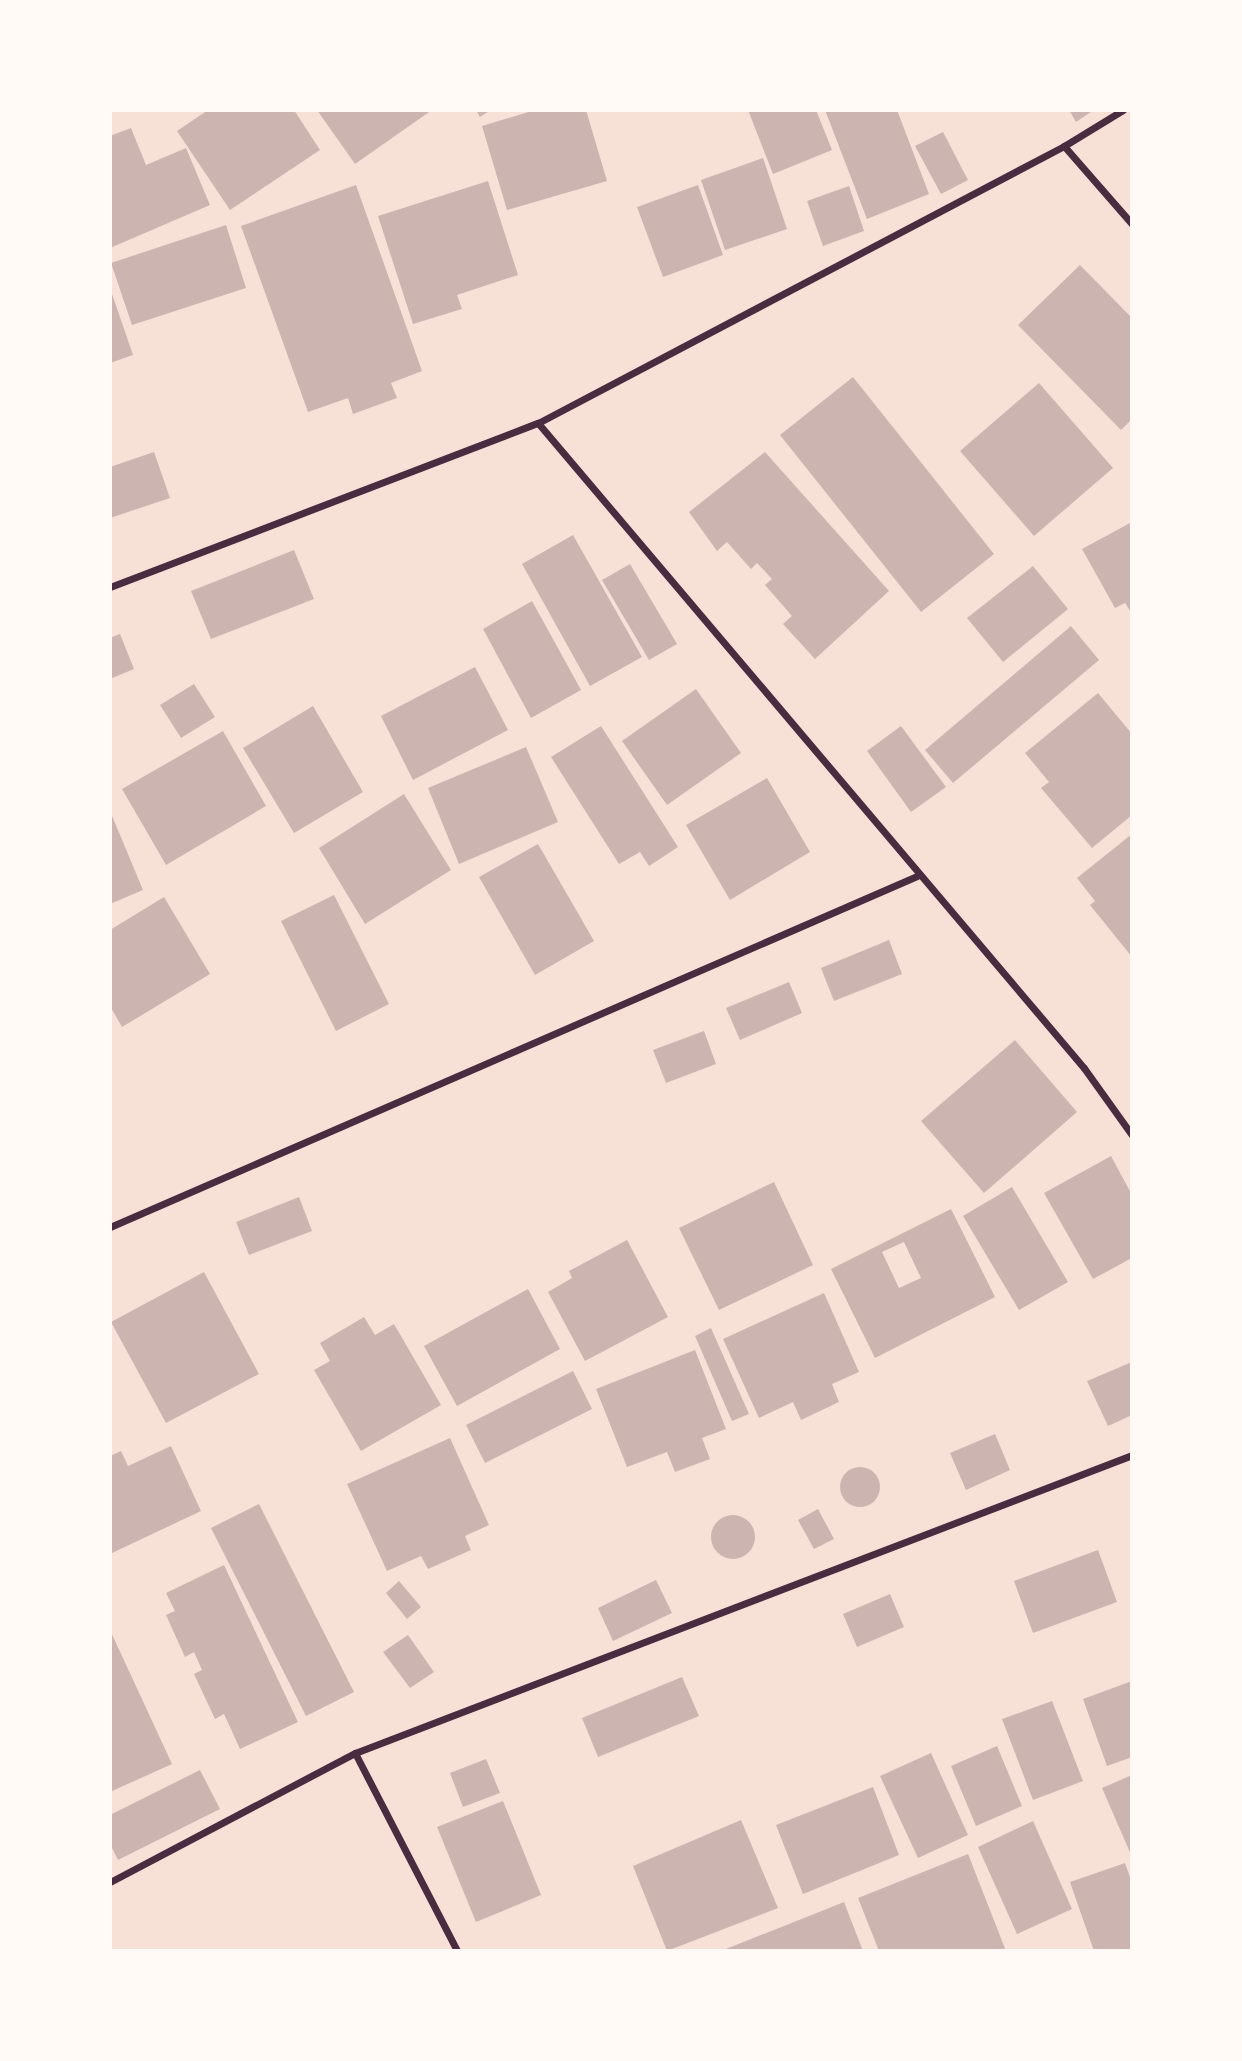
<!DOCTYPE html>
<html>
<head>
<meta charset="utf-8">
<style>
  body { margin:0 }
  #map { position:relative; width:1242px; height:2061px; overflow:hidden; background:#f7e1d7; font-family:"Nunito Sans",sans-serif }
  div>[style] { position:absolute }
  .building>* { inset:0; background:#ccb4b1 }
  .round { border-radius:50% }
  .minor>* { height:7px; margin:-3.5px; padding:0 3.5px; transform-origin:3.5px; border-radius:3.5px; background:#4a2c40 }
  span { translate:-50% -50%; white-space:nowrap; text-align:center; line-height:1.15; -webkit-text-stroke:7px #fffaf5; paint-order:stroke }
  .frame { position:absolute; inset:0; border:112px solid #fffaf5; pointer-events:none }
</style>
</head>
<body>
<div id="map">
  <div class="building">
    <i style="clip-path:polygon(208px 110px,294px 110px,320px 150px,230px 210px,177px 131px)"></i>
    <i style="clip-path:polygon(317px 110px,432px 110px,355px 164px)"></i>
    <i style="clip-path:polygon(476px 110px,491px 110px,480px 117px)"></i>
    <i style="clip-path:polygon(535px 110px,586px 110px,607px 181px,507px 210px,482px 126px)"></i>
    <i style="clip-path:polygon(748px 110px,816px 110px,832px 150px,773px 174px)"></i>
    <i style="clip-path:polygon(825px 110px,897px 110px,929px 194px,867px 219px)"></i>
    <i style="clip-path:polygon(1069px 110px,1094px 110px,1076px 122px)"></i>
    <i style="clip-path:polygon(131px 128px,146px 165px,186px 148px,210px 205px,110px 248px,110px 136px)"></i>
    <i style="clip-path:polygon(943px 132px,968px 180px,941px 194px,915px 146px)"></i>
    <i style="clip-path:polygon(763px 158px,787px 229px,725px 250px,701px 180px)"></i>
    <i style="clip-path:polygon(488px 181px,518px 275px,457px 295px,462px 309px,413px 324px,378px 216px)"></i>
    <i style="clip-path:polygon(356px 185px,422px 371px,391px 383px,397px 398px,353px 414px,348px 398px,308px 412px,241px 226px)"></i>
    <i style="clip-path:polygon(698px 185px,723px 255px,663px 277px,637px 207px)"></i>
    <i style="clip-path:polygon(849px 186px,864px 231px,823px 246px,807px 201px)"></i>
    <i style="clip-path:polygon(226px 225px,246px 288px,132px 325px,111px 263px)"></i>
    <i style="clip-path:polygon(1080px 265px,1132px 318px,1132px 419px,1121px 430px,1018px 325px)"></i>
    <i style="clip-path:polygon(110px 288px,133px 355px,110px 363px)"></i>
    <i style="clip-path:polygon(853px 377px,994px 554px,921px 612px,780px 435px)"></i>
    <i style="clip-path:polygon(1039px 383px,1113px 468px,1034px 536px,960px 451px)"></i>
    <i style="clip-path:polygon(154px 452px,170px 498px,110px 518px,110px 467px)"></i>
    <i style="clip-path:polygon(765px 452px,889px 591px,815px 659px,783px 624px,792px 616px,765px 585px,772px 579px,757px 563px,751px 569px,727px 542px,717px 551px,689px 512px)"></i>
    <i style="clip-path:polygon(1132px 522px,1132px 614px,1125px 603px,1115px 608px,1082px 549px)"></i>
    <i style="clip-path:polygon(573px 535px,642px 657px,590px 686px,522px 564px)"></i>
    <i style="clip-path:polygon(294px 550px,314px 599px,211px 639px,191px 591px)"></i>
    <i style="clip-path:polygon(630px 564px,677px 644px,649px 660px,602px 580px)"></i>
    <i style="clip-path:polygon(1033px 566px,1068px 609px,1003px 662px,967px 618px)"></i>
    <i style="clip-path:polygon(532px 601px,581px 690px,531px 718px,483px 629px)"></i>
    <i style="clip-path:polygon(1071px 626px,1099px 660px,953px 783px,925px 750px)"></i>
    <i style="clip-path:polygon(120px 634px,134px 669px,110px 679px,110px 638px)"></i>
    <i style="clip-path:polygon(475px 667px,508px 730px,413px 780px,381px 716px)"></i>
    <i style="clip-path:polygon(194px 684px,215px 717px,181px 738px,160px 705px)"></i>
    <i style="clip-path:polygon(696px 689px,741px 753px,667px 805px,622px 741px)"></i>
    <i style="clip-path:polygon(1098px 693px,1132px 734px,1132px 815px,1092px 848px,1041px 788px,1049px 782px,1025px 753px)"></i>
    <i style="clip-path:polygon(313px 706px,363px 792px,294px 833px,243px 748px)"></i>
    <i style="clip-path:polygon(601px 726px,678px 847px,649px 866px,640px 852px,619px 864px,551px 757px)"></i>
    <i style="clip-path:polygon(901px 726px,946px 787px,911px 812px,867px 751px)"></i>
    <i style="clip-path:polygon(223px 731px,266px 806px,166px 865px,122px 789px)"></i>
    <i style="clip-path:polygon(526px 747px,558px 822px,459px 864px,428px 788px)"></i>
    <i style="clip-path:polygon(767px 778px,810px 852px,730px 900px,686px 825px)"></i>
    <i style="clip-path:polygon(404px 794px,451px 870px,365px 924px,319px 848px)"></i>
    <i style="clip-path:polygon(110px 811px,143px 890px,110px 904px)"></i>
    <i style="clip-path:polygon(1132px 834px,1132px 957px,1090px 905px,1095px 901px,1077px 878px)"></i>
    <i style="clip-path:polygon(538px 844px,594px 941px,535px 975px,479px 877px)"></i>
    <i style="clip-path:polygon(334px 895px,389px 1004px,336px 1031px,281px 921px)"></i>
    <i style="clip-path:polygon(164px 897px,210px 974px,122px 1027px,110px 1006px,110px 930px)"></i>
    <i style="clip-path:polygon(889px 940px,902px 974px,834px 1001px,821px 968px)"></i>
    <i style="clip-path:polygon(789px 982px,802px 1013px,740px 1040px,726px 1008px)"></i>
    <i style="clip-path:polygon(704px 1031px,716px 1064px,666px 1083px,653px 1050px)"></i>
    <i style="clip-path:polygon(1015px 1040px,1077px 1112px,984px 1193px,921px 1121px)"></i>
    <i style="clip-path:polygon(1111px 1156px,1132px 1195px,1132px 1258px,1093px 1279px,1044px 1193px)"></i>
    <i style="clip-path:polygon(774px 1182px,813px 1265px,719px 1310px,679px 1228px)"></i>
    <i style="clip-path:polygon(1012px 1187px,1068px 1282px,1019px 1310px,963px 1216px)"></i>
    <i style="clip-path:polygon(299px 1197px,312px 1231px,249px 1255px,236px 1222px)"></i>
    <i style="clip-path:polygon(evenodd,951px 1209px,995px 1297px,875px 1358px,831px 1269px,951px 1209px,904px 1242px,921px 1278px,899px 1288px,882px 1252px,904px 1242px)"></i>
    <i style="clip-path:polygon(627px 1240px,668px 1317px,585px 1361px,548px 1292px,572px 1278px,569px 1271px)"></i>
    <i style="clip-path:polygon(204px 1272px,259px 1374px,166px 1423px,111px 1322px)"></i>
    <i style="clip-path:polygon(528px 1289px,560px 1349px,457px 1406px,424px 1346px)"></i>
    <i style="clip-path:polygon(824px 1293px,859px 1372px,832px 1384px,839px 1402px,801px 1420px,793px 1402px,759px 1418px,723px 1339px)"></i>
    <i style="clip-path:polygon(364px 1317px,375px 1335px,394px 1324px,441px 1405px,361px 1451px,314px 1370px,330px 1361px,320px 1343px)"></i>
    <i style="clip-path:polygon(711px 1328px,749px 1414px,732px 1421px,695px 1336px)"></i>
    <i style="clip-path:polygon(695px 1350px,726px 1429px,702px 1438px,710px 1459px,675px 1472px,667px 1452px,627px 1467px,596px 1389px)"></i>
    <i style="clip-path:polygon(1132px 1362px,1132px 1415px,1108px 1426px,1087px 1381px)"></i>
    <i style="clip-path:polygon(573px 1371px,592px 1409px,485px 1463px,466px 1425px)"></i>
    <i style="clip-path:polygon(995px 1434px,1010px 1470px,966px 1490px,950px 1453px)"></i>
    <i style="clip-path:polygon(450px 1438px,489px 1525px,465px 1536px,471px 1550px,428px 1569px,421px 1556px,387px 1571px,347px 1484px)"></i>
    <i style="clip-path:polygon(171px 1446px,201px 1511px,110px 1554px,110px 1456px,121px 1451px,128px 1466px)"></i>
    <i class="round" style="left:840px;top:1467px;width:40px;height:40px"></i>
    <i style="clip-path:polygon(259px 1504px,354px 1692px,306px 1716px,211px 1528px)"></i>
    <i style="clip-path:polygon(818px 1509px,834px 1539px,814px 1549px,798px 1520px)"></i>
    <i class="round" style="left:711px;top:1515px;width:44px;height:44px"></i>
    <i style="clip-path:polygon(1098px 1550px,1117px 1602px,1033px 1633px,1014px 1581px)"></i>
    <i style="clip-path:polygon(224px 1565px,298px 1722px,240px 1749px,224px 1714px,215px 1719px,194px 1674px,202px 1670px,194px 1652px,185px 1657px,166px 1615px,175px 1611px,166px 1593px)"></i>
    <i style="clip-path:polygon(656px 1580px,672px 1613px,613px 1641px,598px 1608px)"></i>
    <i style="clip-path:polygon(399px 1581px,421px 1607px,407px 1619px,386px 1593px)"></i>
    <i style="clip-path:polygon(890px 1594px,904px 1627px,857px 1647px,843px 1614px)"></i>
    <i style="clip-path:polygon(110px 1630px,172px 1764px,110px 1792px)"></i>
    <i style="clip-path:polygon(408px 1635px,434px 1672px,410px 1688px,383px 1652px)"></i>
    <i style="clip-path:polygon(682px 1677px,699px 1716px,598px 1757px,582px 1718px)"></i>
    <i style="clip-path:polygon(1132px 1681px,1132px 1757px,1107px 1766px,1083px 1699px)"></i>
    <i style="clip-path:polygon(1052px 1701px,1083px 1781px,1033px 1800px,1002px 1719px)"></i>
    <i style="clip-path:polygon(997px 1746px,1022px 1806px,976px 1826px,951px 1766px)"></i>
    <i style="clip-path:polygon(931px 1753px,968px 1835px,918px 1858px,880px 1776px)"></i>
    <i style="clip-path:polygon(486px 1759px,500px 1793px,463px 1807px,450px 1773px)"></i>
    <i style="clip-path:polygon(200px 1770px,220px 1809px,118px 1860px,110px 1844px,110px 1815px)"></i>
    <i style="clip-path:polygon(1132px 1775px,1132px 1857px,1102px 1788px)"></i>
    <i style="clip-path:polygon(873px 1787px,899px 1855px,803px 1894px,776px 1825px)"></i>
    <i style="clip-path:polygon(503px 1801px,541px 1895px,476px 1922px,437px 1827px)"></i>
    <i style="clip-path:polygon(741px 1820px,778px 1908px,667px 1951px,633px 1866px)"></i>
    <i style="clip-path:polygon(1033px 1821px,1072px 1909px,1017px 1934px,978px 1847px)"></i>
    <i style="clip-path:polygon(968px 1854px,1006px 1951px,879px 1951px,858px 1898px)"></i>
    <i style="clip-path:polygon(1125px 1863px,1132px 1883px,1132px 1951px,1094px 1951px,1070px 1882px)"></i>
    <i style="clip-path:polygon(844px 1902px,863px 1951px,721px 1951px)"></i>
  </div>
  <div class="minor">
    <i style="left:1064px;top:146px;width:103px;rotate:48.9deg"></i>
    <i style="left:538px;top:423px;width:845px;rotate:49.75deg"></i>
    <i style="left:1084px;top:1068px;width:82px;rotate:54.4deg"></i>
    <i style="left:110px;top:587px;width:458px;rotate:-21deg"></i>
    <i style="left:538px;top:423px;width:594px;rotate:-27.77deg"></i>
    <i style="left:1064px;top:146px;width:69px;rotate:-31.4deg"></i>
    <i style="left:110px;top:1227px;width:880px;rotate:-23.51deg"></i>
    <i style="left:355px;top:1753px;width:223px;rotate:62.7deg"></i>
    <i style="left:110px;top:1882px;width:277px;rotate:-27.8deg"></i>
    <i style="left:355px;top:1753px;width:832px;rotate:-20.98deg"></i>
  </div>
  <div class="frame"></div>
</div>
</body>
</html>
